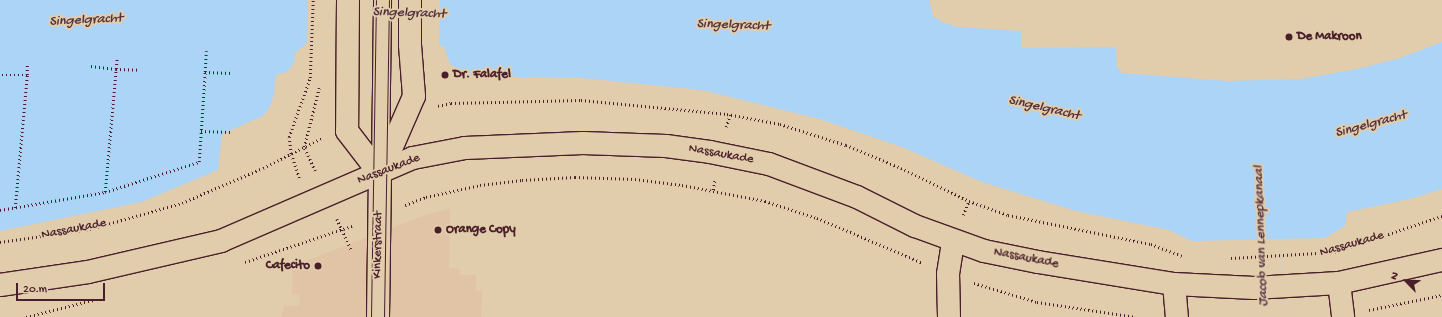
<!DOCTYPE html>
<html>
<head>
<meta charset="utf-8">
<style>
  body { margin:0 }
  #map { position:relative; width:1442px; height:317px; overflow:hidden; background:#e1cdab; font-family:"Gochi Hand",sans-serif }
  div>[style] { position:absolute }
  .built>* { inset:0; background:#e1c3a5 }
  .water>* { inset:0; background:#abd4f6 }
  .pier>* { inset:0; background:#e1cdab }
  .path>* { height:2.5px; margin-top:-1.25px; transform-origin:0; background:repeating-linear-gradient(90deg,#4a1f2b 0 1px,transparent 0 4px) }
  .roads { filter:drop-shadow(1px 0 #4a1f2b) drop-shadow(-1px 0 #4a1f2b) drop-shadow(0 1px #4a1f2b) drop-shadow(0 -1px #4a1f2b) }
  .lane>* { height:17px; margin:-8.5px; padding:0 8.5px; transform-origin:8.5px; border-radius:8.5px; background:#e1cdab }
  .street>* { height:22px; margin:-11px; padding:0 11px; transform-origin:11px; border-radius:11px; background:#e1cdab }
  .secondary>* { height:22px; margin:-11px; padding:0 11px; transform-origin:11px; border-radius:11px; background:#e1cdab }
  .primary>* { height:22px; margin:-11px; padding:0 11px; transform-origin:11px; border-radius:11px; background:#e1cdab }
  .tram>* { height:1px; margin:-0.5px; padding:0 0.5px; transform-origin:0.5px; border-radius:0.5px; background:#4a1f2b }
  .dots>* { width:11px; height:11px; translate:-50% -50%; box-sizing:border-box; border:2px solid #e1cdab; border-radius:50% }
  span { translate:-50% -50%; white-space:nowrap; text-align:center; line-height:1.15; -webkit-text-stroke:4px #e1cdab; paint-order:stroke }
  .poi-label { font-size:13px; color:#4a1f2b; font-weight:700 }
  .left { translate:0 -50%; text-align:left }
  .right { translate:-100% -50%; text-align:right }
  .street-label { font-size:13px; color:#4a1f2b }
  .water-label { font-size:14px; color:#54313f; font-style:italic }
  .north { position:absolute; left:1386px; top:261px; width:40px; height:40px; -webkit-text-stroke:3px #e1cdab; paint-order:stroke; rotate:294deg; font-size:11px; font-weight:700; line-height:16px; text-align:center; color:#4a1f2b }
  .north::after { content:''; display:block; margin:auto; width:14px; height:18px; background:#4a1f2b; clip-path:polygon(50% 0,100% 100%,50% 72%,0 100%) }
  .scale { position:absolute; left:16px; top:283px; width:89px; height:18px; box-sizing:border-box; border:2px solid #4a1f2b; border-top:0; padding-left:5px; font-size:12px; line-height:14px; white-space:nowrap; color:#4a1f2b; -webkit-text-stroke:3px #e1cdab; paint-order:stroke }
</style>
</head>
<body>
<div id="map">
  <div class="built">
    <i style="clip-path:polygon(450px 209px,449px 268px,460px 269px,460px 275px,476px 275px,476px 291px,482px 291px,481px 317px,282px 317px,284px 306px,299px 306px,300px 294px,292px 294px,293px 275px,290px 267px,428px 214px)"></i>
  </div>
  <div class="water">
    <i style="clip-path:polygon(0 0,929px 0,933px 16px,942px 22px,958px 27px,1022px 31px,1022px 48px,1116px 47px,1117px 67px,1122px 73px,1228px 81px,1301px 79px,1357px 69px,1400px 58px,1442px 42px,1442px 189px,1410px 199px,1347px 212px,1345px 226px,1325px 238px,1280px 239px,1281px 317px,1239px 317px,1238px 240px,1192px 241px,1169px 230px,1076px 211px,982px 182px,902px 147px,820px 119px,702px 90px,582px 78px,468px 76px,450px 64px,444px 46px,307px 43px,295px 53px,294px 63px,287px 72px,276px 75px,274px 94px,270px 107px,263px 116px,222px 134px,218px 170px,141px 202px,0 231px)"></i>
  </div>
  <div class="pier">
    <i style="clip-path:polygon(308px 0,440px 0,439px 46px,307px 43px)"></i>
    <i style="clip-path:polygon(1280px 239px,1281px 317px,1239px 317px,1238px 240px)"></i>
  </div>
  <div class="path">
    <i style="left:91px;top:66px;width:25px;rotate:7deg"></i>
    <i style="left:116px;top:69px;width:11px;rotate:-85deg"></i>
    <i style="left:205px;top:72px;width:21px;rotate:-87deg"></i>
    <i style="left:2px;top:75px;width:25px"></i>
    <i style="left:27px;top:75px;width:12px;rotate:-90deg"></i>
    <i style="left:438px;top:106px;width:13px;rotate:-13deg"></i>
    <i style="left:451px;top:103px;width:130px;rotate:-1.3deg"></i>
    <i style="left:581px;top:100px;width:147px;rotate:5.5deg"></i>
    <i style="left:727px;top:114px;width:54px;rotate:10.7deg"></i>
    <i style="left:780px;top:124px;width:69px;rotate:17.7deg"></i>
    <i style="left:846px;top:145px;width:60px;rotate:22.7deg"></i>
    <i style="left:901px;top:168px;width:76px;rotate:25.9deg"></i>
    <i style="left:969px;top:201px;width:41px;rotate:19.7deg"></i>
    <i style="left:1008px;top:215px;width:146px;rotate:11.5deg"></i>
    <i style="left:1151px;top:244px;width:33px;rotate:21deg"></i>
    <i style="left:726px;top:127px;width:13px;rotate:-72deg"></i>
    <i style="left:201px;top:131px;width:29px;rotate:2deg"></i>
    <i style="left:315px;top:171px;width:26px;rotate:-115deg"></i>
    <i style="left:304px;top:147px;width:61px;rotate:-75.7deg"></i>
    <i style="left:299px;top:178px;width:25px;rotate:-108deg"></i>
    <i style="left:291px;top:154px;width:17px;rotate:-97deg"></i>
    <i style="left:289px;top:137px;width:63px;rotate:-70.4deg"></i>
    <i style="left:310px;top:78px;width:78px;rotate:-87.8deg"></i>
    <i style="left:713px;top:190px;width:11px;rotate:-80deg"></i>
    <i style="left:105px;top:192px;width:123px;rotate:-84.9deg"></i>
    <i style="left:116px;top:69px;width:24px;rotate:2deg"></i>
    <i style="left:405px;top:205px;width:22px;rotate:-21deg"></i>
    <i style="left:426px;top:197px;width:55px;rotate:-12.5deg"></i>
    <i style="left:480px;top:185px;width:42px;rotate:-6.8deg"></i>
    <i style="left:522px;top:180px;width:53px;rotate:-3.2deg"></i>
    <i style="left:575px;top:177px;width:60px;rotate:1.9deg"></i>
    <i style="left:635px;top:179px;width:47px;rotate:7.3deg"></i>
    <i style="left:682px;top:185px;width:85px;rotate:10.9deg"></i>
    <i style="left:765px;top:201px;width:55px;rotate:18.1deg"></i>
    <i style="left:817px;top:218px;width:115px;rotate:23deg"></i>
    <i style="left:15px;top:208px;width:134px;rotate:-84.8deg"></i>
    <i style="left:0;top:210px;width:107px;rotate:-9.7deg"></i>
    <i style="left:105px;top:192px;width:99px;rotate:-17.7deg"></i>
    <i style="left:199px;top:162px;width:90px;rotate:-86.2deg"></i>
    <i style="left:205px;top:72px;width:26px;rotate:2deg"></i>
    <i style="left:963px;top:215px;width:15px;rotate:-67deg"></i>
    <i style="left:337px;top:219px;width:33px;rotate:65deg"></i>
    <i style="left:0;top:242px;width:91px;rotate:-8.2deg"></i>
    <i style="left:90px;top:229px;width:96px;rotate:-15.8deg"></i>
    <i style="left:182px;top:203px;width:88px;rotate:-23.4deg"></i>
    <i style="left:263px;top:168px;width:66px;rotate:-27deg"></i>
    <i style="left:1231px;top:258px;width:104px;rotate:-3.3deg"></i>
    <i style="left:1335px;top:252px;width:113px;rotate:-18.6deg"></i>
    <i style="left:245px;top:262px;width:113px;rotate:-18.6deg"></i>
    <i style="left:974px;top:283px;width:66px;rotate:16.8deg"></i>
    <i style="left:1037px;top:302px;width:100px;rotate:8.6deg"></i>
    <i style="left:1369px;top:310px;width:75px;rotate:-11.6deg"></i>
    <i style="left:26px;top:317px;width:69px;rotate:-14.2deg"></i>
  </div>
  <div class="roads">
    <div class="lane">
      <i style="left:380px;top:168px;width:168px;rotate:-89.3deg"></i>
    </div>
    <div class="street">
      <i style="left:348px;top:0;width:131px;rotate:90.4deg"></i>
      <i style="left:347px;top:131px;width:54px;rotate:52.5deg"></i>
      <i style="left:380px;top:174px;width:85px;rotate:-66.4deg"></i>
      <i style="left:414px;top:96px;width:51px;rotate:-94.5deg"></i>
      <i style="left:410px;top:45px;width:45px;rotate:-90deg"></i>
      <i style="left:1339px;top:283px;width:34px;rotate:83deg"></i>
      <i style="left:1174px;top:284px;width:33px;rotate:85deg"></i>
      <i style="left:949px;top:317px;width:43px;rotate:-91.3deg"></i>
      <i style="left:948px;top:274px;width:33px;rotate:-81deg"></i>
    </div>
    <div class="secondary">
      <i style="left:378px;top:317px;width:143px;rotate:-89.2deg"></i>
    </div>
    <div class="primary">
      <i style="left:0;top:285px;width:89px;rotate:-8.4deg"></i>
      <i style="left:88px;top:272px;width:137px;rotate:-13.1deg"></i>
      <i style="left:221px;top:241px;width:209px;rotate:-23.4deg"></i>
      <i style="left:413px;top:158px;width:53px;rotate:-10.9deg"></i>
      <i style="left:465px;top:148px;width:118px;rotate:-2.4deg"></i>
      <i style="left:583px;top:143px;width:83px;rotate:2.1deg"></i>
      <i style="left:666px;top:146px;width:44px;rotate:7.8deg"></i>
      <i style="left:710px;top:152px;width:60px;rotate:11.5deg"></i>
      <i style="left:769px;top:164px;width:94px;rotate:20.6deg"></i>
      <i style="left:857px;top:197px;width:65px;rotate:26.6deg"></i>
      <i style="left:915px;top:226px;width:73px;rotate:19.9deg"></i>
      <i style="left:984px;top:251px;width:55px;rotate:11.5deg"></i>
      <i style="left:1038px;top:262px;width:138px;rotate:9.2deg"></i>
      <i style="left:1174px;top:284px;width:80px;rotate:2.9deg"></i>
      <i style="left:1254px;top:288px;width:85px;rotate:-3.4deg"></i>
      <i style="left:1339px;top:283px;width:106px;rotate:-12.6deg"></i>
    </div>
  </div>
  <div class="tram">
    <i style="left:371px;top:317px;width:317px;rotate:-89.1deg"></i>
    <i style="left:384px;top:317px;width:317px;rotate:-89.1deg"></i>
  </div>
  <div class="dots">
    <i style="left:1289px;top:37px;background:#4a1f2b"></i>
    <i style="left:445px;top:75px;background:#4a1f2b"></i>
    <i style="left:438px;top:230px;background:#4a1f2b"></i>
    <i style="left:318px;top:266px;background:#4a1f2b"></i>
  </div>
  <div class="poi-label">
    <span class="left" style="left:1297px;top:37px">De Makroon</span>
    <span class="left" style="left:453px;top:75px">Dr. Falafel</span>
    <span class="left" style="left:446px;top:230px">Orange Copy</span>
    <span class="right" style="left:310px;top:266px">Cafecito</span>
  </div>
  <div class="street-label">
    <span style="left:721px;top:155px;rotate:10deg">Nassaukade</span>
    <span style="left:389px;top:170px;rotate:-21deg">Nassaukade</span>
    <span style="left:74px;top:230px;rotate:-11deg">Nassaukade</span>
    <span style="left:379px;top:245px;rotate:-89deg">Kinkerstraat</span>
    <span style="left:1352px;top:245px;rotate:-16deg">Nassaukade</span>
    <span style="left:1026px;top:259px;rotate:11deg">Nassaukade</span>
  </div>
  <div class="water-label">
    <span style="left:409px;top:14px;rotate:2deg">Singelgracht</span>
    <span style="left:86px;top:21px;rotate:-3deg">Singelgracht</span>
    <span style="left:733px;top:26px;rotate:2deg">Singelgracht</span>
    <span style="left:1044px;top:109px;rotate:13deg">Singelgracht</span>
    <span style="left:1371px;top:125px;rotate:-15deg">Singelgracht</span>
    <span style="left:1262px;top:236px;rotate:-92deg">Jacob van Lennepkanaal</span>
  </div>
  <div class="north">N</div>
  <div class="scale">20 m</div>
</div>
</body>
</html>
